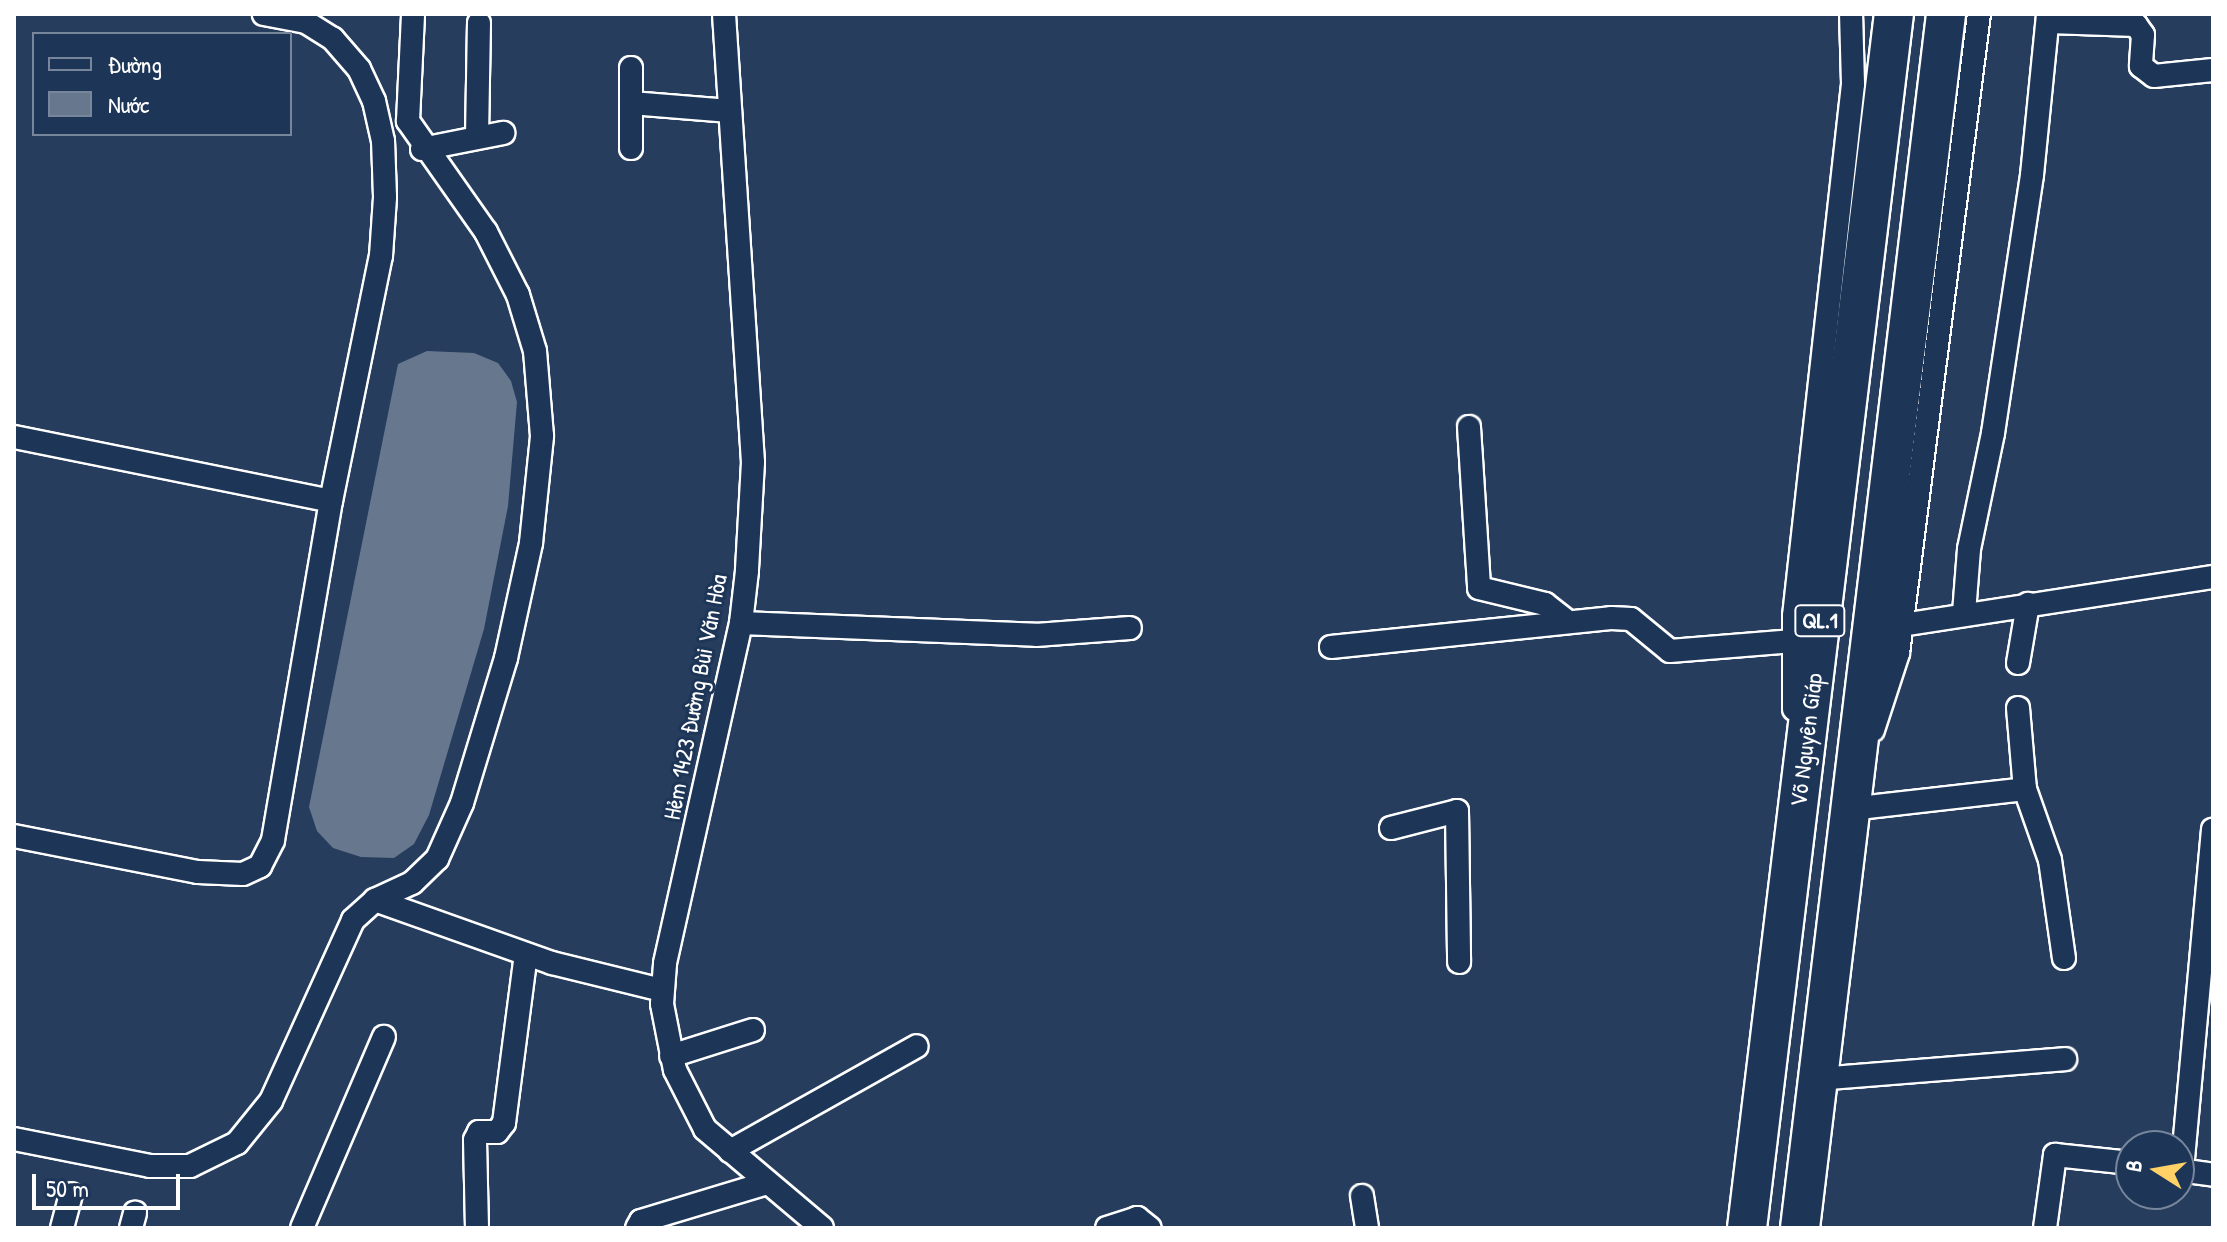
<!DOCTYPE html>
<html>
<head>
<meta charset="utf-8">
<style>
  body { margin:0 }
  #map { position:relative; width:2227px; height:1242px; overflow:hidden; background:#263d5e; font-family:"Patrick Hand",sans-serif }
  div>[style] { position:absolute }
  .water>* { inset:0; background:#67788e }
  .roads { filter:drop-shadow(2px 0 #fff) drop-shadow(-2px 0 #fff) drop-shadow(0 2px #fff) drop-shadow(0 -2px #fff) }
  .minor>* { height:22px; margin:-11px; padding:0 11px; transform-origin:11px; border-radius:11px; background:#1d3557 }
  .trunk>* { height:38px; margin:-19px; padding:0 19px; transform-origin:19px; border-radius:19px; background:#1d3557 }
  span { translate:-50% -50%; white-space:nowrap; text-align:center; line-height:1.15; -webkit-text-stroke:6px #1d3557; paint-order:stroke }
  .shield-label span { padding:2px 6px; background:#1d3557; border:2px solid; border-radius:6px; -webkit-text-stroke-width:0 }
  .shield-label { font-size:22px; color:#fff; font-weight:700 }
  .street-label { font-size:24px; color:#fff }
  .frame { position:absolute; inset:0; border:16px solid #fff; pointer-events:none }
  .legend { position:absolute; left:32px; top:32px; width:260px; height:104px; box-sizing:border-box; background:#1d3557; border:2px solid #77869a; margin:0; padding:10px 14px; list-style:none; font-size:24px; color:#fff }
  .legend li { display:flex; align-items:center; gap:16px; height:40px }
  .legend b { width:40px; border:2px solid #77869a }
  .north { position:absolute; left:2115px; top:1130px; width:80px; height:80px; box-sizing:border-box; background:#1d3557; border:2px solid #77869a; border-radius:50%; rotate:281deg; font-size:22px; font-weight:700; line-height:32px; text-align:center; color:#fff }
  .north::after { content:''; display:block; margin:auto; width:28px; height:36px; background:#ffd166; clip-path:polygon(50% 0,100% 100%,50% 72%,0 100%) }
  .scale { position:absolute; left:32px; top:1174px; width:148px; height:36px; box-sizing:border-box; border:4px solid #fff; border-top:0; padding-left:10px; font-size:24px; line-height:28px; white-space:nowrap; color:#fff; -webkit-text-stroke:6px #1d3557; paint-order:stroke }
</style>
</head>
<body>
<div id="map">
  <div class="water">
    <i style="clip-path:polygon(427px 351px,474px 353px,498px 363px,511px 381px,517px 402px,508px 506px,484px 629px,429px 815px,414px 844px,394px 858px,361px 857px,333px 848px,317px 831px,309px 807px,398px 364px)"></i>
  </div>
  <div class="roads">
    <div class="minor">
      <i style="left:724px;top:14px;width:449px;rotate:86.3deg"></i>
      <i style="left:753px;top:462px;width:109px;rotate:93.2deg"></i>
      <i style="left:747px;top:571px;width:52px;rotate:96.6deg"></i>
      <i style="left:741px;top:623px;width:349px;rotate:102.6deg"></i>
      <i style="left:665px;top:964px;width:40px;rotate:94.3deg"></i>
      <i style="left:662px;top:1004px;width:67px;rotate:78.9deg"></i>
      <i style="left:675px;top:1070px;width:66px;rotate:63deg"></i>
      <i style="left:705px;top:1129px;width:153px;rotate:40.2deg"></i>
      <i style="left:2049px;top:22px;width:87px;rotate:2deg"></i>
      <i style="left:2136px;top:25px;width:12px;rotate:55deg"></i>
      <i style="left:2143px;top:35px;width:31px;rotate:94deg"></i>
      <i style="left:2141px;top:66px;width:16px;rotate:38deg"></i>
      <i style="left:2154px;top:76px;width:59px;rotate:-5.8deg"></i>
      <i style="left:631px;top:68px;width:80px;rotate:90deg"></i>
      <i style="left:631px;top:103px;width:99px;rotate:4.6deg"></i>
      <i style="left:477px;top:137px;width:114px;rotate:-89deg"></i>
      <i style="left:422px;top:149px;width:83px;rotate:-11.2deg"></i>
      <i style="left:1469px;top:427px;width:161px;rotate:86.4deg"></i>
      <i style="left:1479px;top:588px;width:68px;rotate:13.6deg"></i>
      <i style="left:1545px;top:604px;width:28px;rotate:38deg"></i>
      <i style="left:14px;top:437px;width:323px;rotate:11.4deg"></i>
      <i style="left:1964px;top:613px;width:64px;rotate:-85.5deg"></i>
      <i style="left:1969px;top:549px;width:118px;rotate:-78.3deg"></i>
      <i style="left:1993px;top:433px;width:261px;rotate:-81.4deg"></i>
      <i style="left:2032px;top:175px;width:162px;rotate:-84.3deg"></i>
      <i style="left:741px;top:623px;width:295px;rotate:2.3deg"></i>
      <i style="left:1036px;top:635px;width:94px;rotate:-4.3deg"></i>
      <i style="left:1902px;top:625px;width:315px;rotate:-8.8deg"></i>
      <i style="left:1331px;top:647px;width:281px;rotate:-5.9deg"></i>
      <i style="left:1611px;top:618px;width:20px;rotate:3deg"></i>
      <i style="left:1631px;top:619px;width:50px;rotate:39.4deg"></i>
      <i style="left:1670px;top:651px;width:124px;rotate:-4.6deg"></i>
      <i style="left:2018px;top:663px;width:60px;rotate:-80.4deg"></i>
      <i style="left:2018px;top:708px;width:81px;rotate:85.1deg"></i>
      <i style="left:2025px;top:789px;width:75px;rotate:70.6deg"></i>
      <i style="left:2050px;top:860px;width:99px;rotate:81.9deg"></i>
      <i style="left:1794px;top:709px;width:93px;rotate:-90deg"></i>
      <i style="left:1794px;top:616px;width:535px;rotate:-83.67deg"></i>
      <i style="left:1853px;top:84px;width:70px;rotate:-91.6deg"></i>
      <i style="left:1873px;top:730px;width:81px;rotate:-72deg"></i>
      <i style="left:1898px;top:653px;width:644px;rotate:-82.78deg"></i>
      <i style="left:1850px;top:809px;width:176px;rotate:-6.5deg"></i>
      <i style="left:1391px;top:828px;width:68px;rotate:-14.4deg"></i>
      <i style="left:1457px;top:811px;width:151px;rotate:89.2deg"></i>
      <i style="left:14px;top:836px;width:187px;rotate:11.1deg"></i>
      <i style="left:198px;top:872px;width:45px;rotate:2.5deg"></i>
      <i style="left:243px;top:874px;width:19px;rotate:-25deg"></i>
      <i style="left:260px;top:866px;width:29px;rotate:-63deg"></i>
      <i style="left:273px;top:840px;width:344px;rotate:-80.3deg"></i>
      <i style="left:331px;top:501px;width:250px;rotate:-78.5deg"></i>
      <i style="left:381px;top:256px;width:59px;rotate:-86.1deg"></i>
      <i style="left:385px;top:197px;width:56px;rotate:-92deg"></i>
      <i style="left:383px;top:141px;width:41px;rotate:-102.7deg"></i>
      <i style="left:374px;top:101px;width:35px;rotate:-115deg"></i>
      <i style="left:359px;top:69px;width:40px;rotate:-131deg"></i>
      <i style="left:333px;top:39px;width:32px;rotate:-148deg"></i>
      <i style="left:306px;top:22px;width:43px;rotate:-169.2deg"></i>
      <i style="left:375px;top:900px;width:188px;rotate:19.6deg"></i>
      <i style="left:552px;top:963px;width:113px;rotate:13.8deg"></i>
      <i style="left:671px;top:1056px;width:86px;rotate:-17.6deg"></i>
      <i style="left:1818px;top:1079px;width:248px;rotate:-4.6deg"></i>
      <i style="left:14px;top:1139px;width:139px;rotate:11.2deg"></i>
      <i style="left:150px;top:1166px;width:40px"></i>
      <i style="left:190px;top:1166px;width:52px;rotate:-26.1deg"></i>
      <i style="left:237px;top:1143px;width:54px;rotate:-51deg"></i>
      <i style="left:271px;top:1101px;width:199px;rotate:-65.6deg"></i>
      <i style="left:353px;top:920px;width:30px;rotate:-42deg"></i>
      <i style="left:375px;top:900px;width:41px;rotate:-24.7deg"></i>
      <i style="left:412px;top:883px;width:35px;rotate:-44deg"></i>
      <i style="left:437px;top:859px;width:61px;rotate:-65.9deg"></i>
      <i style="left:462px;top:803px;width:152px;rotate:-73.1deg"></i>
      <i style="left:506px;top:658px;width:118px;rotate:-77.7deg"></i>
      <i style="left:531px;top:543px;width:108px;rotate:-84.1deg"></i>
      <i style="left:542px;top:436px;width:85px;rotate:-94.7deg"></i>
      <i style="left:535px;top:351px;width:59px;rotate:-106.9deg"></i>
      <i style="left:518px;top:295px;width:71px;rotate:-116.9deg"></i>
      <i style="left:486px;top:232px;width:136px;rotate:-125.1deg"></i>
      <i style="left:408px;top:121px;width:107px;rotate:-87.3deg"></i>
      <i style="left:730px;top:1151px;width:214px;rotate:-29.3deg"></i>
      <i style="left:2179px;top:1170px;width:34px;rotate:8deg"></i>
      <i style="left:2182px;top:1170px;width:342px;rotate:-84.8deg"></i>
      <i style="left:1362px;top:1196px;width:32px;rotate:81deg"></i>
      <i style="left:62px;top:1228px;width:35px;rotate:-75deg"></i>
      <i style="left:131px;top:1228px;width:16px;rotate:-75deg"></i>
      <i style="left:302px;top:1228px;width:208px;rotate:-66.8deg"></i>
      <i style="left:477px;top:1228px;width:88px;rotate:-91.3deg"></i>
      <i style="left:475px;top:1140px;width:9px;rotate:-63deg"></i>
      <i style="left:479px;top:1132px;width:18px"></i>
      <i style="left:497px;top:1132px;width:11px;rotate:-52deg"></i>
      <i style="left:504px;top:1123px;width:170px;rotate:-82.6deg"></i>
      <i style="left:637px;top:1228px;width:8px;rotate:-60deg"></i>
      <i style="left:641px;top:1221px;width:132px;rotate:-16.8deg"></i>
      <i style="left:1107px;top:1228px;width:32px;rotate:-18deg"></i>
      <i style="left:1137px;top:1218px;width:16px;rotate:38deg"></i>
      <i style="left:2045px;top:1228px;width:74px;rotate:-82.2deg"></i>
      <i style="left:2055px;top:1155px;width:76px;rotate:6deg"></i>
    </div>
    <div class="trunk">
      <i style="left:1747px;top:1228px;width:1223px;rotate:-83.1deg"></i>
      <i style="left:1800px;top:1228px;width:1223px;rotate:-83.14deg"></i>
    </div>
  </div>
  <div class="shield-label">
    <span style="left:1820px;top:621px">QL.1</span>
  </div>
  <div class="street-label">
    <span style="left:695px;top:697px;rotate:-79deg">Hẻm 1423 Đường Bùi Văn Hòa</span>
    <span style="left:1806px;top:740px;rotate:-83deg">Võ Nguyên Giáp</span>
  </div>
  <div class="frame"></div>
  <ul class="legend">
  <li><b style="height:10px;background:#1d3557"></b>Đường</li>
  <li><b style="height:22px;background:#67788e"></b>Nước</li>
  </ul>
  <div class="north">B</div>
  <div class="scale">50 m</div>
</div>
</body>
</html>
